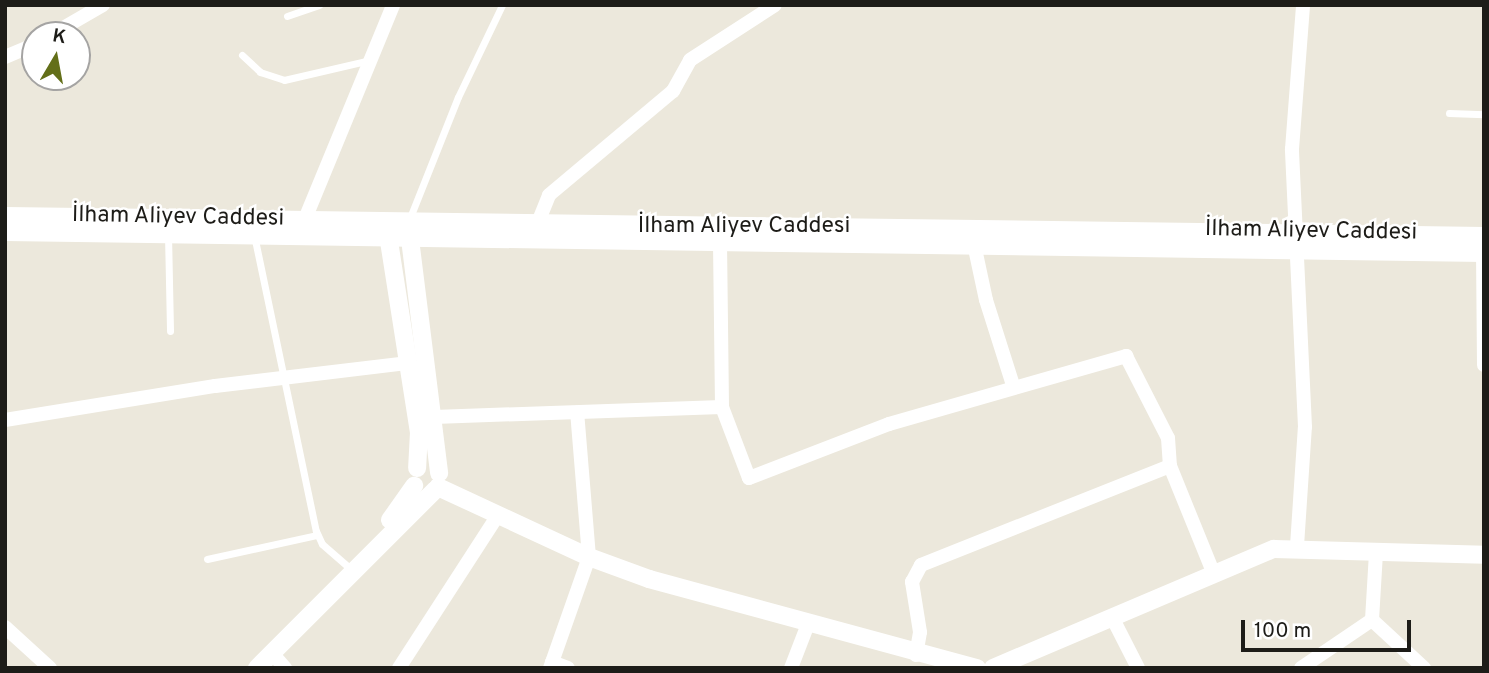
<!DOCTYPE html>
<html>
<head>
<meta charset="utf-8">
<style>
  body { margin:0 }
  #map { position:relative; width:1489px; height:673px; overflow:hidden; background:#ece8dc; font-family:Overpass,sans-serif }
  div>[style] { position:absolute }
  .service>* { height:7px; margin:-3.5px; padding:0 3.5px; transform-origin:3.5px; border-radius:3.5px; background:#fff }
  .minor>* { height:14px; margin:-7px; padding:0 7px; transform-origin:7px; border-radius:7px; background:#fff }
  .tertiary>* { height:18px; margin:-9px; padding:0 9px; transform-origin:9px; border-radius:9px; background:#fff }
  .secondary>* { height:19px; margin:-9.5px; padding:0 9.5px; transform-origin:9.5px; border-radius:9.5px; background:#fff }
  span { translate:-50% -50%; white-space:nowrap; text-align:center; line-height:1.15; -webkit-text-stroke:5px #fff; paint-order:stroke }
  .street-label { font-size:23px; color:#1d1c18 }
  .frame { position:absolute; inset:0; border:7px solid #1d1c18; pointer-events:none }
  .north { position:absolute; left:21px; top:21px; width:70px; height:70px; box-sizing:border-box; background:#fff; border:2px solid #a5a4a3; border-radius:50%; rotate:10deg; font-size:19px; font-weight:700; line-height:28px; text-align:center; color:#1d1c18 }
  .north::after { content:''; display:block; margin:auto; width:24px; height:32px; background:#636f19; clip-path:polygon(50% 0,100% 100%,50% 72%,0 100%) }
  .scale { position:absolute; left:1241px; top:620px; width:170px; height:32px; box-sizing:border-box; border:4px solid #1d1c18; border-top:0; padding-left:9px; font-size:21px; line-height:24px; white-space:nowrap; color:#1d1c18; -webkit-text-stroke:5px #fff; paint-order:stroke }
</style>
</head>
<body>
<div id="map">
  <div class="service">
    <i style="left:287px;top:16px;width:34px;rotate:-19deg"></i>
    <i style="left:242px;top:55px;width:25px;rotate:43deg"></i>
    <i style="left:260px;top:72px;width:25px;rotate:18deg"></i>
    <i style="left:284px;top:80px;width:88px;rotate:-13.1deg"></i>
    <i style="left:1449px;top:113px;width:35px;rotate:2deg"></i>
    <i style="left:409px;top:220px;width:132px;rotate:-68.3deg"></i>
    <i style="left:458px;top:97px;width:102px;rotate:-64.4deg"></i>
    <i style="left:168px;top:234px;width:97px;rotate:88.8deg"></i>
    <i style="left:254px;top:235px;width:302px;rotate:78.2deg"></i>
    <i style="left:316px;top:531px;width:14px;rotate:65deg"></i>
    <i style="left:322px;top:544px;width:32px;rotate:41deg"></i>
    <i style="left:207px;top:559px;width:113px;rotate:-12.3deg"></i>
  </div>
  <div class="minor">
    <i style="left:51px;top:35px;width:60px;rotate:-30deg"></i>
    <i style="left:5px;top:57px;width:33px;rotate:-23deg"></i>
    <i style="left:305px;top:219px;width:231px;rotate:-67.6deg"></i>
    <i style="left:537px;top:225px;width:32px;rotate:-68deg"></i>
    <i style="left:549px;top:195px;width:162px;rotate:-40deg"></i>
    <i style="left:673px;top:91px;width:35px;rotate:-61deg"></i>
    <i style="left:690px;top:60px;width:101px;rotate:-32.9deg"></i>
    <i style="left:720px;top:242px;width:165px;rotate:89.3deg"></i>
    <i style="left:722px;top:407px;width:76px;rotate:69.2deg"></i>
    <i style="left:749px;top:478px;width:150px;rotate:-21.1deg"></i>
    <i style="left:889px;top:424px;width:247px;rotate:-16deg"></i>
    <i style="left:1126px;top:356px;width:92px;rotate:62.9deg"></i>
    <i style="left:1168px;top:438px;width:28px;rotate:86deg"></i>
    <i style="left:1170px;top:466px;width:114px;rotate:67.9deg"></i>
    <i style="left:974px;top:244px;width:57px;rotate:77.9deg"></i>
    <i style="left:986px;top:300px;width:89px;rotate:72.4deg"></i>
    <i style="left:1483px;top:251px;width:114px;rotate:89.5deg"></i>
    <i style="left:434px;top:417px;width:288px;rotate:-2deg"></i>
    <i style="left:5px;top:420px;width:213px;rotate:-9.2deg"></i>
    <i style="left:215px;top:386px;width:195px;rotate:-6.8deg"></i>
    <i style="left:1297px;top:546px;width:119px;rotate:-86.2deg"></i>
    <i style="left:1305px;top:427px;width:278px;rotate:-92.7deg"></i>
    <i style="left:1292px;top:149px;width:144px;rotate:-85.6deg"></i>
    <i style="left:1112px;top:617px;width:57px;rotate:63deg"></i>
    <i style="left:1372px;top:620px;width:71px;rotate:42.7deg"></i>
    <i style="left:5px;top:627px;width:61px;rotate:42.3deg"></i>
    <i style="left:272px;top:653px;width:20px;rotate:49deg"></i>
    <i style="left:916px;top:655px;width:23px;rotate:-80deg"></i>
    <i style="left:920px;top:632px;width:51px;rotate:-99.1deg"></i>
    <i style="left:912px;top:582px;width:19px;rotate:-62deg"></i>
    <i style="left:921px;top:565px;width:268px;rotate:-21.7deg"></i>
    <i style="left:552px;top:662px;width:17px;rotate:21deg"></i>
    <i style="left:399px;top:668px;width:182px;rotate:-57.1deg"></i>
    <i style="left:550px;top:668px;width:118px;rotate:-70.6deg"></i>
    <i style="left:589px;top:557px;width:145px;rotate:-94.7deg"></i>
    <i style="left:791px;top:668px;width:47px;rotate:-68.9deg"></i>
    <i style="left:1301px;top:668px;width:86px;rotate:-34.1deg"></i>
    <i style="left:1372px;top:620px;width:67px;rotate:-86.6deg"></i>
  </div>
  <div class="tertiary">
    <i style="left:386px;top:222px;width:213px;rotate:81.1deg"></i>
    <i style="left:419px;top:432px;width:36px;rotate:93deg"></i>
    <i style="left:408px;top:223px;width:252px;rotate:82.9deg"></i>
    <i style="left:438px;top:487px;width:166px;rotate:24.9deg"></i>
    <i style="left:589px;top:557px;width:64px;rotate:20.1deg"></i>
    <i style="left:649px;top:579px;width:340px;rotate:15.2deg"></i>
    <i style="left:390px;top:520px;width:42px;rotate:-54.8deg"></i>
    <i style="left:257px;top:668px;width:252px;rotate:-45deg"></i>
    <i style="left:993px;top:668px;width:305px;rotate:-23deg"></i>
    <i style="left:1274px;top:549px;width:210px;rotate:1.6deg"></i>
  </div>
  <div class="secondary">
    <i style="left:5px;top:216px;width:1479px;rotate:0.77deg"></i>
    <i style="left:5px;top:231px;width:1479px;rotate:0.81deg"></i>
  </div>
  <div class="street-label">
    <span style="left:178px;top:218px;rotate:1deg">İlham Aliyev Caddesi</span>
    <span style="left:744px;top:227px">İlham Aliyev Caddesi</span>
    <span style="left:1311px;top:232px;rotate:1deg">İlham Aliyev Caddesi</span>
  </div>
  <div class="frame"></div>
  <div class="north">K</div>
  <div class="scale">100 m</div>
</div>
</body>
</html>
